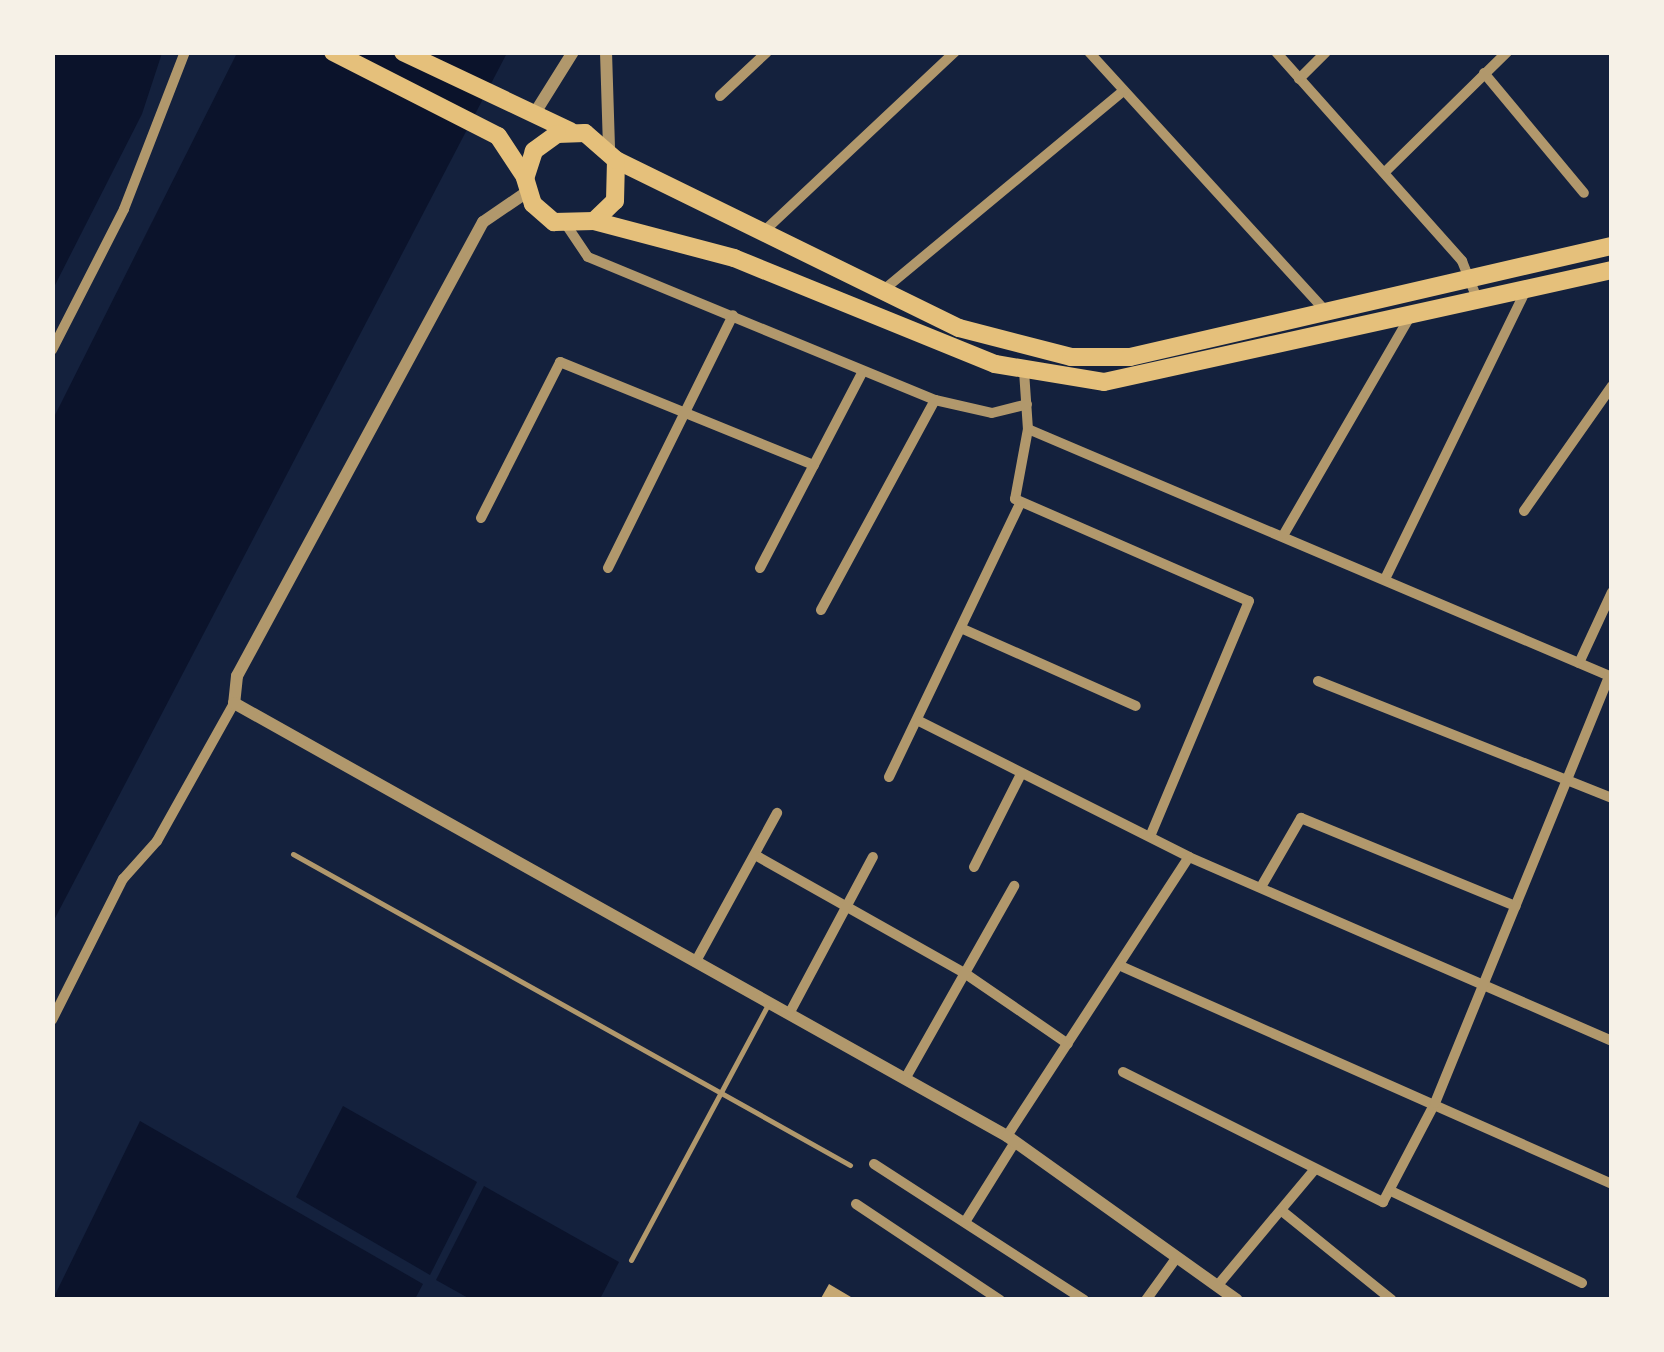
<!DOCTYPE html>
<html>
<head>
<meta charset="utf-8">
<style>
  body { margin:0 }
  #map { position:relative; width:1664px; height:1352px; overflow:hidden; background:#14213d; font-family:Figtree,sans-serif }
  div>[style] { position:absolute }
  .water>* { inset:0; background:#0b132b }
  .building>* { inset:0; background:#c6a872 }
  .service>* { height:5px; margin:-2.5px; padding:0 2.5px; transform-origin:2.5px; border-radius:2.5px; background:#b1986c }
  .minor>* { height:10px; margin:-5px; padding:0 5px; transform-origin:5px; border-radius:5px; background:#b1986c }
  .tertiary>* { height:12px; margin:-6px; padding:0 6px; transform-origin:6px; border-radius:6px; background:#b1986c }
  .trunk>* { height:18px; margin:-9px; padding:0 9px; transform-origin:9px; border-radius:9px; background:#e5c07b }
  span { translate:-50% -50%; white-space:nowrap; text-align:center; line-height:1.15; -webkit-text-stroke:9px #f6f1e7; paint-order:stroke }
  .frame { position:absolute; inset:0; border:55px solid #f6f1e7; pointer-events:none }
</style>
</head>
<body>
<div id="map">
  <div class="water">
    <i style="clip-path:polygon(53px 52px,162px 53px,142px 114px,53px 289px)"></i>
    <i style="clip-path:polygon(237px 53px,507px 53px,53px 922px,53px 419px)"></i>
    <i style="clip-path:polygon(343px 1106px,477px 1182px,430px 1275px,296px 1197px)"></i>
    <i style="clip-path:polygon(140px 1121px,423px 1284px,415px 1299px,53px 1299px)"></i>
    <i style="clip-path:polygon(484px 1186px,619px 1262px,600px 1299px,470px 1299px,436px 1280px)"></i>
  </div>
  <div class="building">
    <i style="clip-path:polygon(829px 1284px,856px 1300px,820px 1300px)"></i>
  </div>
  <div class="service">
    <i style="left:293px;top:854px;width:638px;rotate:29.18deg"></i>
    <i style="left:631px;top:1260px;width:289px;rotate:-61.8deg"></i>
  </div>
  <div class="minor">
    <i style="left:1089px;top:52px;width:352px;rotate:47.6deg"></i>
    <i style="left:1276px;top:52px;width:280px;rotate:48.3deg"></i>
    <i style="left:1462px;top:261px;width:43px;rotate:68.2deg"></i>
    <i style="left:1484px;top:73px;width:156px;rotate:50.2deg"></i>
    <i style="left:1299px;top:79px;width:38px;rotate:-45deg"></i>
    <i style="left:720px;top:96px;width:64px;rotate:-43.1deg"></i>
    <i style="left:1386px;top:171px;width:170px;rotate:-44.5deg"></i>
    <i style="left:567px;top:226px;width:37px;rotate:56deg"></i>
    <i style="left:588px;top:257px;width:375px;rotate:22.4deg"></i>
    <i style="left:935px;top:400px;width:58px;rotate:12.8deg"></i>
    <i style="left:992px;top:413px;width:36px;rotate:-14deg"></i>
    <i style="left:762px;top:233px;width:265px;rotate:-43.2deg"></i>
    <i style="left:881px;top:292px;width:315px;rotate:-39.7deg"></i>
    <i style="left:52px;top:350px;width:158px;rotate:-62.9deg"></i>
    <i style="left:124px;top:209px;width:168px;rotate:-68.8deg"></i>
    <i style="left:1024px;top:371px;width:58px;rotate:86.1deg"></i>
    <i style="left:1028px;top:429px;width:71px;rotate:100.5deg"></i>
    <i style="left:1015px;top:499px;width:255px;rotate:23.6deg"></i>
    <i style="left:1249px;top:601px;width:255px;rotate:112.8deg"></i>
    <i style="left:1028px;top:429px;width:634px;rotate:23.01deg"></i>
    <i style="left:1524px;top:511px;width:153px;rotate:-54.9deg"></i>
    <i style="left:481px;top:518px;width:175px;rotate:-63.1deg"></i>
    <i style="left:560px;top:362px;width:274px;rotate:22.1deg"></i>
    <i style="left:1284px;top:534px;width:253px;rotate:-59.9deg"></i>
    <i style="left:608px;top:568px;width:282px;rotate:-63.7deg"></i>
    <i style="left:760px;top:568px;width:222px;rotate:-62.4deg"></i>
    <i style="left:1385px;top:579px;width:322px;rotate:-64deg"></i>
    <i style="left:821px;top:610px;width:239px;rotate:-61.5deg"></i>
    <i style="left:963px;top:629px;width:189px;rotate:24deg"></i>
    <i style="left:1579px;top:663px;width:78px;rotate:-65.1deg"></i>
    <i style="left:1318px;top:681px;width:316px;rotate:21.7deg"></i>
    <i style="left:919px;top:721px;width:302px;rotate:26.7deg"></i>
    <i style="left:1189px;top:857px;width:461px;rotate:23.5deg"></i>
    <i style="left:889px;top:777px;width:304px;rotate:-64.4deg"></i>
    <i style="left:755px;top:855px;width:239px;rotate:29.4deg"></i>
    <i style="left:963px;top:972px;width:127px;rotate:34.4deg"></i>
    <i style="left:974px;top:867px;width:104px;rotate:-63.2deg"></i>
    <i style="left:1261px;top:887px;width:80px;rotate:-59.9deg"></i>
    <i style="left:1301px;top:818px;width:232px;rotate:22.3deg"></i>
    <i style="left:696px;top:961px;width:169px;rotate:-61.3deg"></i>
    <i style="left:1123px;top:967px;width:535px;rotate:23.93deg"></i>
    <i style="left:789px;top:1014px;width:178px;rotate:-61.9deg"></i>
    <i style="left:52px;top:1020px;width:158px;rotate:-63.3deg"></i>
    <i style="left:123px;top:879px;width:51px;rotate:-48.2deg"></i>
    <i style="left:157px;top:841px;width:158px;rotate:-60.8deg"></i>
    <i style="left:1123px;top:1072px;width:291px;rotate:26.6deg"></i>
    <i style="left:1383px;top:1202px;width:112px;rotate:-62.3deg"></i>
    <i style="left:1435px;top:1103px;width:461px;rotate:-67.8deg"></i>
    <i style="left:905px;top:1079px;width:222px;rotate:-60.5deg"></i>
    <i style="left:1007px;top:1136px;width:333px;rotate:-56.9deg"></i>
    <i style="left:874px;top:1164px;width:250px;rotate:32.9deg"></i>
    <i style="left:1391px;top:1191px;width:212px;rotate:25.7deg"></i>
    <i style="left:856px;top:1204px;width:173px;rotate:33.7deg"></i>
    <i style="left:1282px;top:1211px;width:141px;rotate:39deg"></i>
    <i style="left:965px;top:1222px;width:94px;rotate:-58deg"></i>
    <i style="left:1218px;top:1285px;width:150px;rotate:-50.1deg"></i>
    <i style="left:1146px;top:1300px;width:53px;rotate:-54.2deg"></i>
  </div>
  <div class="tertiary">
    <i style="left:606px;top:52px;width:96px;rotate:88.2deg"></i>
    <i style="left:533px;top:116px;width:75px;rotate:-58deg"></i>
    <i style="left:527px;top:192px;width:53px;rotate:145.7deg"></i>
    <i style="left:483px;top:222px;width:516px;rotate:118.45deg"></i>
    <i style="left:237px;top:676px;width:27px;rotate:96deg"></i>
    <i style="left:234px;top:703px;width:886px;rotate:29.26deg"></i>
    <i style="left:1007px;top:1136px;width:282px;rotate:35.5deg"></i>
  </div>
  <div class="trunk">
    <i style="left:333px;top:52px;width:185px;rotate:27deg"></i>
    <i style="left:498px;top:136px;width:49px;rotate:56.6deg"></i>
    <i style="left:403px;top:52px;width:185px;rotate:25.3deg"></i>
    <i style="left:616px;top:160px;width:382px;rotate:26.1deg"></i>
    <i style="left:959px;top:328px;width:116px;rotate:14.5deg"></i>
    <i style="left:1071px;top:357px;width:59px"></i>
    <i style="left:1130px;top:357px;width:495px;rotate:-13deg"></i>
    <i style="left:594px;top:221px;width:29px;rotate:-44deg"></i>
    <i style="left:615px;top:201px;width:41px;rotate:-88.6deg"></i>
    <i style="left:616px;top:160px;width:41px;rotate:-138.9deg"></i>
    <i style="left:585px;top:133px;width:28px;rotate:178deg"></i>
    <i style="left:557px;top:134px;width:29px;rotate:144deg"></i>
    <i style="left:534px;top:151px;width:28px;rotate:108deg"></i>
    <i style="left:525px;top:178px;width:27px;rotate:73deg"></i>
    <i style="left:533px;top:204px;width:28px;rotate:41deg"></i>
    <i style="left:554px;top:222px;width:40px;rotate:-1.4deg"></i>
    <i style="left:594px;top:221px;width:145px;rotate:14.8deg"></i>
    <i style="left:734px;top:258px;width:282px;rotate:22.1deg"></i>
    <i style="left:995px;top:364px;width:110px;rotate:9.4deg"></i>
    <i style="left:1104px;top:382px;width:520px;rotate:-12.43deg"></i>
  </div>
  <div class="frame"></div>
</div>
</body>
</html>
